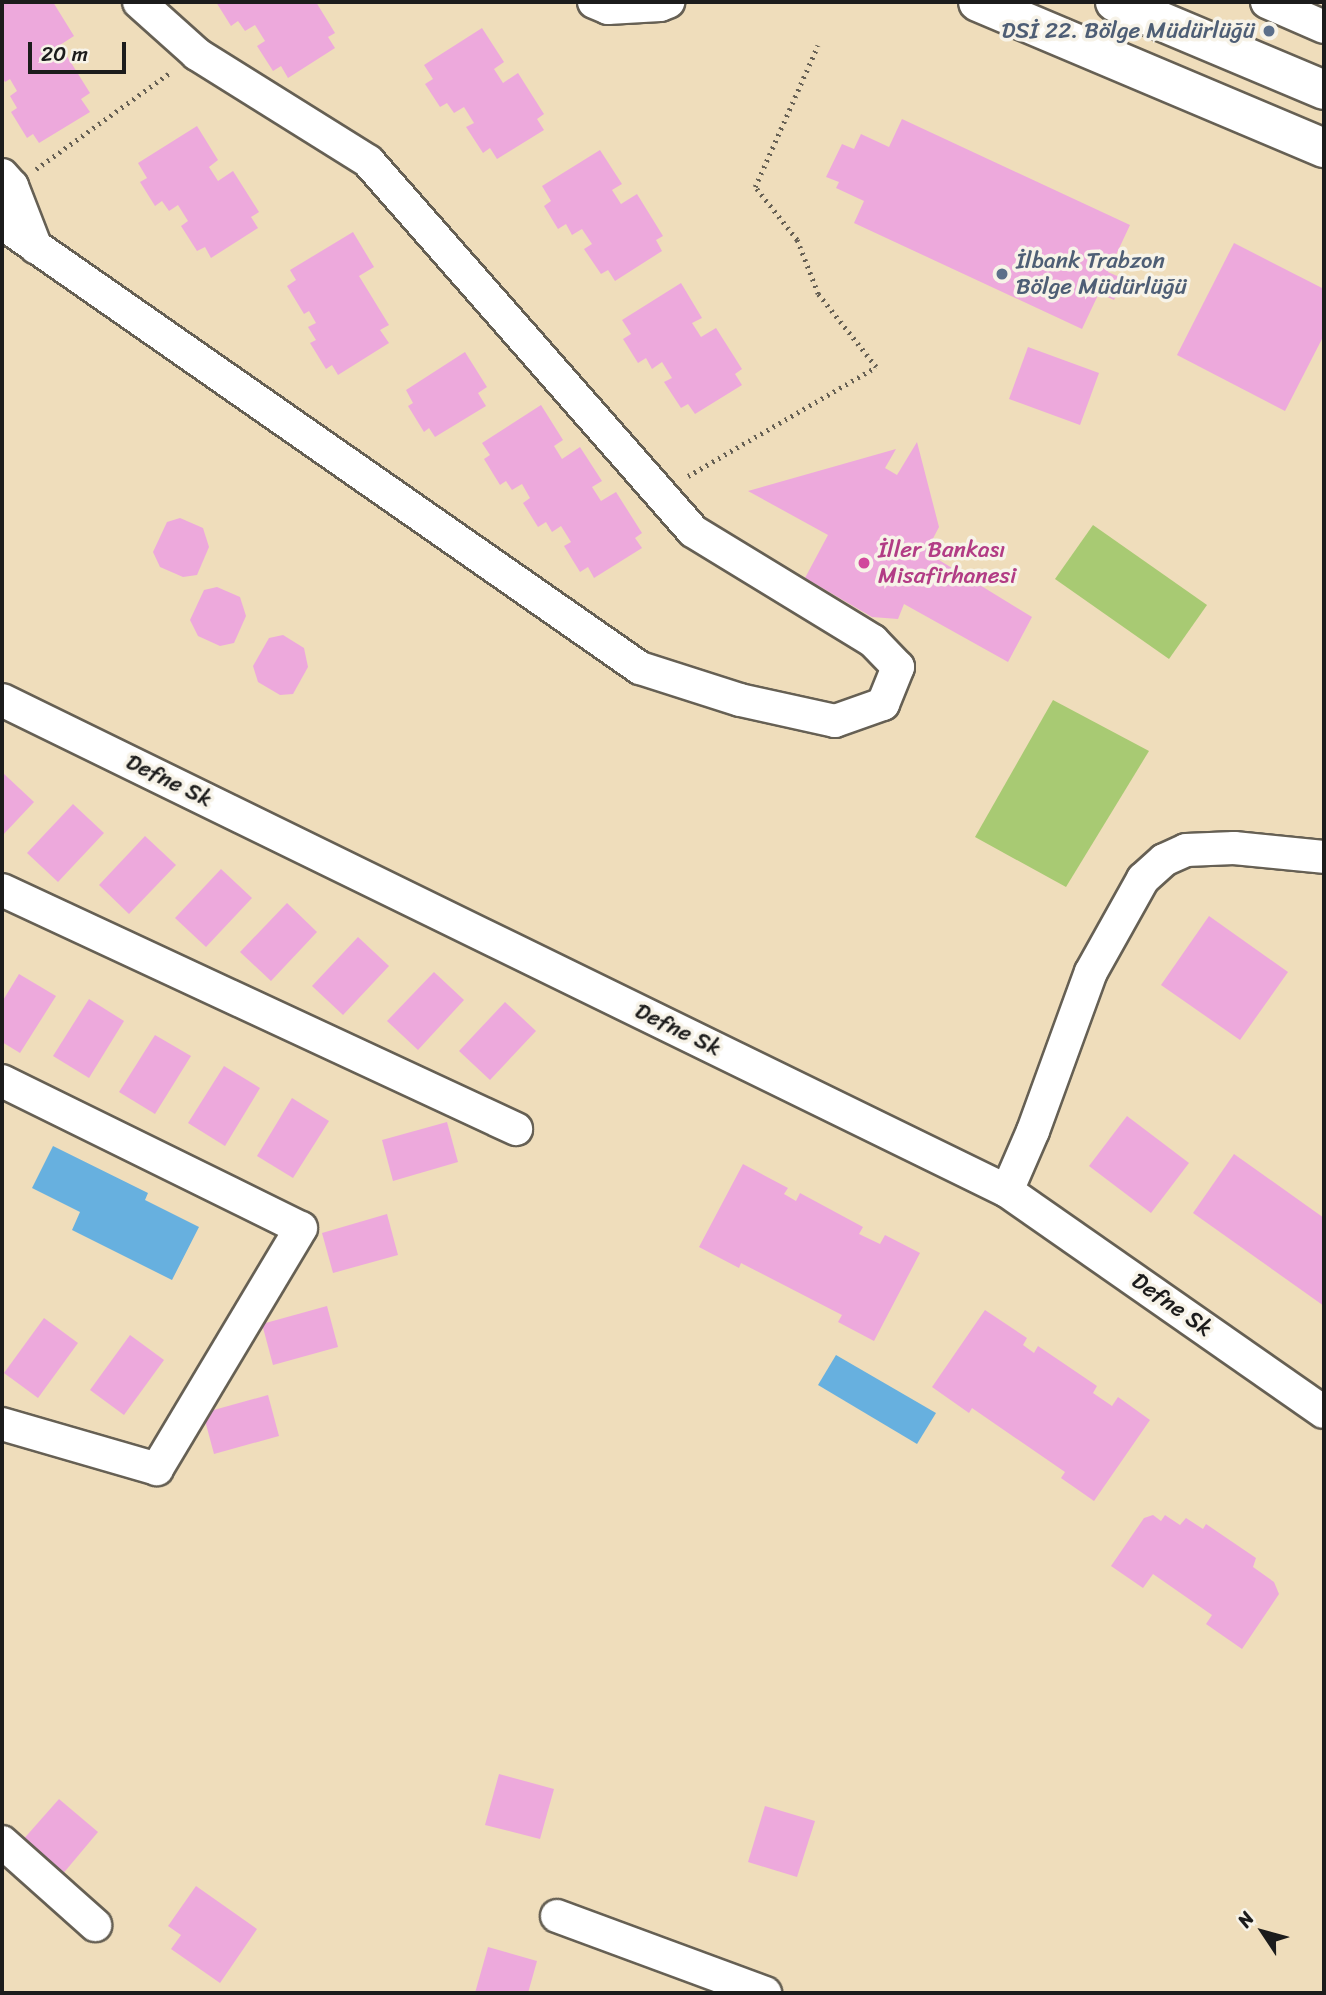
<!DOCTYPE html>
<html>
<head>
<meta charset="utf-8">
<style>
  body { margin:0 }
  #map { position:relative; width:1326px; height:1995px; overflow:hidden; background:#efddbb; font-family:Sriracha,sans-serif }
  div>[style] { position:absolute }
  .green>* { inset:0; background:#a8ca73 }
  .water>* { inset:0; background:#67b0df }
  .building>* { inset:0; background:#eda9dc }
  .path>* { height:4.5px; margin-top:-2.25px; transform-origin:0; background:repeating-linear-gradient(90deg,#666054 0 2px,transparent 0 7px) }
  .roads { filter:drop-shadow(2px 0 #666054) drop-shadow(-2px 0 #666054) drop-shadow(0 2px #666054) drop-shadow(0 -2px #666054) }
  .minor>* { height:32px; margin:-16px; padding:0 16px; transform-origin:16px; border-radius:16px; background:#fff }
  .highway>* { height:38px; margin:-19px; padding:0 19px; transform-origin:19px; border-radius:19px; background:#fff }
  .dots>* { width:19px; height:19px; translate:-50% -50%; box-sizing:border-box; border:4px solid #f7f3e8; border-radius:50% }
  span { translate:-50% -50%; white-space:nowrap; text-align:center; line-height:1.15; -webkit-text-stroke:7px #f7f3e8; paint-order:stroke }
  .service-label { font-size:23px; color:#4e5e75 }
  .right { translate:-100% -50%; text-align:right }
  .left { translate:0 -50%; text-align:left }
  .hotel-label { font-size:23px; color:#b23c85 }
  .street-label { font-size:23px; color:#1c1c1c }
  .frame { position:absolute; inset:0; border:4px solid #1c1c1c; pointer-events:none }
  .north { position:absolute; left:1228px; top:1897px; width:70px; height:70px; -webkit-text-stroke:5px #f7f3e8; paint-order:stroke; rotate:306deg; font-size:19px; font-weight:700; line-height:28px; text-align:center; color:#1c1c1c }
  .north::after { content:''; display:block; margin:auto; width:24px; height:32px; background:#1c1c1c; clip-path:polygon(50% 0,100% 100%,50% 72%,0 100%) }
  .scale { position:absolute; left:28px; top:42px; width:98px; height:32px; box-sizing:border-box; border:4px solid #1c1c1c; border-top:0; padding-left:9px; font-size:21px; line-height:24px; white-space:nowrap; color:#1c1c1c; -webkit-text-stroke:5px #f7f3e8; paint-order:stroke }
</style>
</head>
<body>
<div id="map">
  <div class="green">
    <i style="clip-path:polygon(1093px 525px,1207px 605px,1169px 659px,1055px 579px)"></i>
    <i style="clip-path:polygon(1053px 700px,1149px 751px,1066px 887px,975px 837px)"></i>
  </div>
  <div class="water">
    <i style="clip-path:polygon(53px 1146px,148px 1193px,145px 1200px,199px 1227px,172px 1280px,72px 1230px,80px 1212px,32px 1188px)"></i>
    <i style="clip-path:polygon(836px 1355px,936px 1413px,917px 1444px,818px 1385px)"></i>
  </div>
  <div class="building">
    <i style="clip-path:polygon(2px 2px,53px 2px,74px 36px,60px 45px,90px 93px,81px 99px,90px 112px,39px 143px,33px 134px,27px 138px,11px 112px,17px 108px,10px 96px,17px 91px,10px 79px,5px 82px,2px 77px)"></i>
    <i style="clip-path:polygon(216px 2px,316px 2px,335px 33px,328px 37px,335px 48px,288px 78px,281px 66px,273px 71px,257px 46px,265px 41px,255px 25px,245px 31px,238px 21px,231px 26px)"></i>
    <i style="clip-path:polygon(482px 28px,504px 62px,494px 69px,503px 83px,518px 73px,544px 114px,537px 119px,544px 130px,497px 159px,490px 148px,483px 153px,466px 127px,474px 123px,464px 107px,454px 113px,447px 103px,440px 107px,425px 84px,433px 79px,424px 65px)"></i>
    <i style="clip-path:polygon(902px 119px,1130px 225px,1108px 272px,1124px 279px,1114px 300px,1099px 293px,1082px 329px,854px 223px,864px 201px,836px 188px,839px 182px,826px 177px,842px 144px,854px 149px,861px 134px,889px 147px)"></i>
    <i style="clip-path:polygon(197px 126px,218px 160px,209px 167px,218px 181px,233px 171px,259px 212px,251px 217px,258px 228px,211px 258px,205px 247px,197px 251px,181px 226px,188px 221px,178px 205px,169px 211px,162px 201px,155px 206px,140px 182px,147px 178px,138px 163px)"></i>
    <i style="clip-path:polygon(600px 150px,622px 184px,612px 190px,621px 204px,637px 194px,663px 236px,656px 240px,662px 251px,615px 281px,608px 270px,601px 274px,584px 249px,592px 244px,582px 229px,572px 235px,566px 224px,558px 229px,544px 206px,551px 201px,542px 186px)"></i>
    <i style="clip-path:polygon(353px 232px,374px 267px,359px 276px,389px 325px,380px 330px,389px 343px,338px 375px,332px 365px,326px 369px,310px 343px,316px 340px,308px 327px,316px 323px,309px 311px,304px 314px,287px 286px,296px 280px,290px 270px)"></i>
    <i style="clip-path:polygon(1234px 243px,1324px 289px,1324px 335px,1285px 411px,1177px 355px)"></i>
    <i style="clip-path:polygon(681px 283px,702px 318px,692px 323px,701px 337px,716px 328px,742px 369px,735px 374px,742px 385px,695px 414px,688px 404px,681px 408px,664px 382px,672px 378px,662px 362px,652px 369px,646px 358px,638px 363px,623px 339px,631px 334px,622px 320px)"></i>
    <i style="clip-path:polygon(1028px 347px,1099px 373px,1080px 425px,1009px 399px)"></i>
    <i style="clip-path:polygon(465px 352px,487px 387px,478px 393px,486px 406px,435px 437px,429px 428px,424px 432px,408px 406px,413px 403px,406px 390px)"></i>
    <i style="clip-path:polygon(541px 405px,563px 440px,554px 446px,562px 459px,580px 447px,602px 481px,592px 487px,601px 501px,616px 492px,642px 533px,635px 538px,642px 548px,594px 578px,588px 567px,580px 572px,564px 546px,571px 542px,561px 526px,552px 532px,546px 522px,538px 527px,523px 503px,530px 498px,522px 484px,512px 490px,506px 481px,500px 485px,484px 459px,490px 455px,482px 443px)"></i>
    <i style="clip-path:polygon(917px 442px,939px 527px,926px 552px,1032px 617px,1008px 662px,904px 604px,898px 619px,872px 617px,805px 578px,828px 535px,748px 491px,896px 449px,885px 468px,897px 475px)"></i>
    <i style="clip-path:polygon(180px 518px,203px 528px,209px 547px,197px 575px,183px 577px,160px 567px,153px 552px,167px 522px)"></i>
    <i style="clip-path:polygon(217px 587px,240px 597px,246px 616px,234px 643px,220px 646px,198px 636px,190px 620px,204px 590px)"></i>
    <i style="clip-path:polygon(283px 635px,304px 648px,308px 667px,293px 694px,280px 695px,258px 682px,253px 666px,269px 638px)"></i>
    <i style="clip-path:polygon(3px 773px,34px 802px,2px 836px,2px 775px)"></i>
    <i style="clip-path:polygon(73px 804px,104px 833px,58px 882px,27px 853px)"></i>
    <i style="clip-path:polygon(145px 836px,176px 865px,129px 914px,99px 885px)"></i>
    <i style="clip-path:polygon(221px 869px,252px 898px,206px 947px,175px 918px)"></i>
    <i style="clip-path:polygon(287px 903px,317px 932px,271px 981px,240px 952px)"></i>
    <i style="clip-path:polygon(1209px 916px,1288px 972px,1240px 1040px,1161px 985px)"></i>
    <i style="clip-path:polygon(358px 937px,389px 966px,343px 1015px,312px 986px)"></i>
    <i style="clip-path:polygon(434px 972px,464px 1000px,418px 1050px,387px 1021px)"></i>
    <i style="clip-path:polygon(19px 974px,56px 996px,20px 1053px,2px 1042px,2px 1002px)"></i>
    <i style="clip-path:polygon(89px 999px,124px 1021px,89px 1078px,53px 1056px)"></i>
    <i style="clip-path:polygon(505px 1002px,536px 1031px,490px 1080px,459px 1051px)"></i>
    <i style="clip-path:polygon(155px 1035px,191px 1056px,155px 1114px,119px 1092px)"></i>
    <i style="clip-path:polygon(224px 1066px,260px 1088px,225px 1146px,188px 1123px)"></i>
    <i style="clip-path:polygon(292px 1098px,329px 1121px,293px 1178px,257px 1156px)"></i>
    <i style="clip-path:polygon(1127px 1116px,1189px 1163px,1151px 1213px,1089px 1166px)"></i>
    <i style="clip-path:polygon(447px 1122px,458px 1162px,393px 1181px,382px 1140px)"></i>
    <i style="clip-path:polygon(1234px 1154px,1324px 1218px,1324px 1306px,1193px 1213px)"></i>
    <i style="clip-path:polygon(743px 1164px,788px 1188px,784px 1194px,796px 1201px,800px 1193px,863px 1227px,859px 1234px,880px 1244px,885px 1235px,920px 1253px,874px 1341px,838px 1322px,842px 1315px,741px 1263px,739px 1268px,699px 1247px)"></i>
    <i style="clip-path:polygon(387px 1214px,398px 1255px,333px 1273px,322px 1233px)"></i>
    <i style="clip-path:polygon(327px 1306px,338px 1347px,273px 1365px,262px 1324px)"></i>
    <i style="clip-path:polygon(985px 1310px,1027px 1338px,1023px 1345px,1034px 1353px,1038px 1346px,1097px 1386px,1093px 1393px,1112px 1406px,1118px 1397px,1150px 1420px,1094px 1501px,1061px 1478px,1065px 1472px,972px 1408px,969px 1413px,932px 1387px)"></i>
    <i style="clip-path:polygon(44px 1318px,78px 1343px,38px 1398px,4px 1373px)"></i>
    <i style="clip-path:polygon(130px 1335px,164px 1360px,124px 1415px,90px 1390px)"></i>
    <i style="clip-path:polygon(268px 1395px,279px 1436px,214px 1454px,203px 1413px)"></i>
    <i style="clip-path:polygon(1153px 1515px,1161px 1521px,1165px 1515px,1180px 1525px,1186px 1518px,1203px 1529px,1206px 1524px,1256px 1558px,1253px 1567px,1274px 1582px,1279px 1594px,1242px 1649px,1206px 1624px,1212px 1615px,1153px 1574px,1143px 1588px,1111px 1566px,1144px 1518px)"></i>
    <i style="clip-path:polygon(499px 1774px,554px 1789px,540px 1839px,485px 1825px)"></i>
    <i style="clip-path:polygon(59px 1799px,98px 1832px,61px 1876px,21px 1842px)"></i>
    <i style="clip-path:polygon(765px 1806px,815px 1821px,797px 1877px,748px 1862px)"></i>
    <i style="clip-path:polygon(196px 1886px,257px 1929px,220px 1983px,171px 1949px,181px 1935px,168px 1926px)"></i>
    <i style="clip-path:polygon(488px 1947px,537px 1961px,528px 1993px,475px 1993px)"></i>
  </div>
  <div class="path">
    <i style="left:36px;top:169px;width:166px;rotate:-35.7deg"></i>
    <i style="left:688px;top:476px;width:217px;rotate:-30.1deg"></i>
    <i style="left:876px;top:367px;width:93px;rotate:-128.5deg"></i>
    <i style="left:818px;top:294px;width:58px;rotate:-111.3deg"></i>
    <i style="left:797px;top:240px;width:68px;rotate:-128.4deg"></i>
    <i style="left:755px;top:187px;width:155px;rotate:-66.1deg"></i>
  </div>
  <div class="roads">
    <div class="minor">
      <i style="left:594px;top:2px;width:15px;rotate:23deg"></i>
      <i style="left:608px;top:8px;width:52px;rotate:-3.3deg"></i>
      <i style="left:660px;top:5px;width:9px;rotate:-21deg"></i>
      <i style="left:1267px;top:2px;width:62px;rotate:23.7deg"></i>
      <i style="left:2px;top:175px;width:15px;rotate:48deg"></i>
      <i style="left:12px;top:186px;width:66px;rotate:68.8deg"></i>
      <i style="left:2px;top:223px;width:778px;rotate:34.9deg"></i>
      <i style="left:640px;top:668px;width:105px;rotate:17.7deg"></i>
      <i style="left:740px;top:700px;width:97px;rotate:12.5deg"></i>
      <i style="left:835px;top:721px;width:51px;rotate:-19.5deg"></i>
      <i style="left:883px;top:704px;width:40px;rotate:-68deg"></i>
      <i style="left:898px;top:667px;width:36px;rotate:-134deg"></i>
      <i style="left:873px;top:641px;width:211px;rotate:-148.6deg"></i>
      <i style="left:693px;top:531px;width:492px;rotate:-131.3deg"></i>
      <i style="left:368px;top:161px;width:202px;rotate:-148deg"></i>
      <i style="left:197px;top:54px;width:78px;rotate:-138.1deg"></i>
      <i style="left:2px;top:700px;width:1119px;rotate:26.04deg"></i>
      <i style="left:1007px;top:1191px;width:386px;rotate:34.9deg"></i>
      <i style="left:2px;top:890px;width:567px;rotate:24.94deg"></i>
      <i style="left:2px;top:1081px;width:333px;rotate:26.2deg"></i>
      <i style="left:301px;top:1228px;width:281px;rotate:120.9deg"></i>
      <i style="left:157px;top:1469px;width:161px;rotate:-163.8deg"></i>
      <i style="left:1007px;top:1191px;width:65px;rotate:-66.6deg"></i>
      <i style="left:1033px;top:1131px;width:169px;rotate:-70deg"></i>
      <i style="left:1091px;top:972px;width:107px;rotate:-60.8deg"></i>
      <i style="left:1143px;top:879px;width:28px;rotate:-42deg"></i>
      <i style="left:1164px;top:860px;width:24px;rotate:-24deg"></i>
      <i style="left:1186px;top:850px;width:48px;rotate:-2.4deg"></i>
      <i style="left:1234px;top:848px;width:90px;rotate:5.7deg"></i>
      <i style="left:2px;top:1842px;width:125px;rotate:41.7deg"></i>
      <i style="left:557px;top:1916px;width:222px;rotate:20.3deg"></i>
    </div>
    <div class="highway">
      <i style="left:978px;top:2px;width:376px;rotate:22.9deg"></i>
      <i style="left:1115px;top:2px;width:227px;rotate:22.8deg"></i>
    </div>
  </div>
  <div class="dots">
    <i style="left:1269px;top:31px;background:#5c6f8a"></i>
    <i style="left:1002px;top:274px;background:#5c6f8a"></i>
    <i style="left:864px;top:563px;background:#d1479c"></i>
  </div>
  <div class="service-label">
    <span class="right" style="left:1255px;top:31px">DSİ 22. Bölge Müdürlüğü</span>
    <span class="left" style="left:1016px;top:274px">İlbank Trabzon<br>Bölge Müdürlüğü</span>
  </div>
  <div class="hotel-label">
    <span class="left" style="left:878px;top:563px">İller Bankası<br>Misafirhanesi</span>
  </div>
  <div class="street-label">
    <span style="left:169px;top:781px;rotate:26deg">Defne Sk</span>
    <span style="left:678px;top:1030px;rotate:26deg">Defne Sk</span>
    <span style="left:1172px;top:1305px;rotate:35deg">Defne Sk</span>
  </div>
  <div class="frame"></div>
  <div class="north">N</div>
  <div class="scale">20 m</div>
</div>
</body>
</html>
